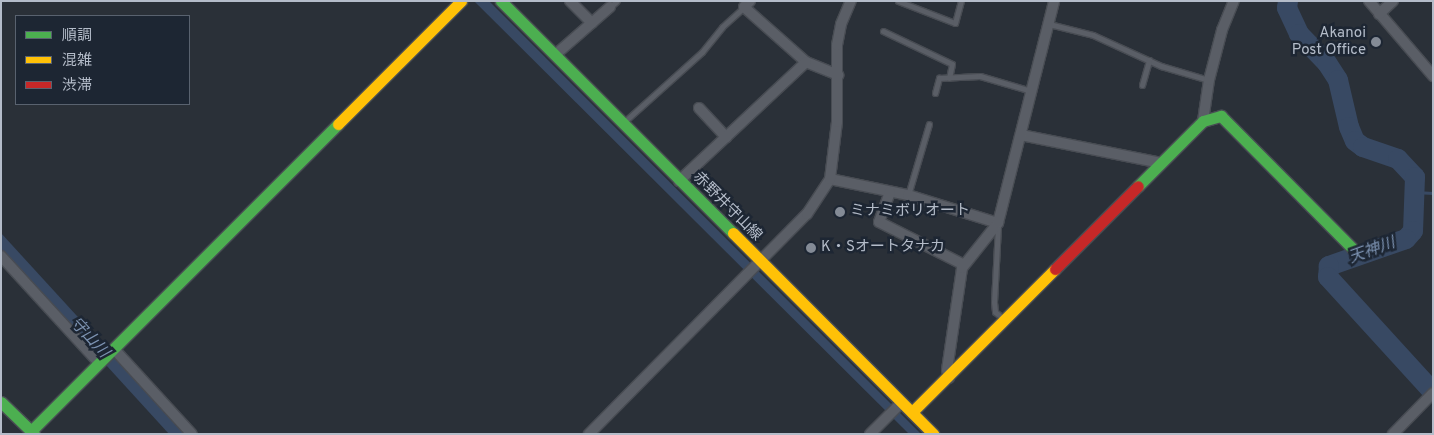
<!DOCTYPE html>
<html>
<head>
<meta charset="utf-8">
<style>
  body { margin:0 }
  #map { position:relative; width:1434px; height:435px; overflow:hidden; background:#2a3038; font-family:Overpass,"Noto Sans JP",sans-serif }
  div>[style] { position:absolute }
  .water>* { inset:0; background:#384963 }
  .stream>* { height:3px; margin:-1.5px; padding:0 1.5px; transform-origin:1.5px; border-radius:1.5px; background:#384963 }
  .river>* { height:20px; margin:-10px; padding:0 10px; transform-origin:10px; border-radius:10px; background:#384963 }
  .roads { filter:drop-shadow(1px 0 #484c53) drop-shadow(-1px 0 #484c53) drop-shadow(0 1px #484c53) drop-shadow(0 -1px #484c53) }
  .lane>* { height:5px; margin:-2.5px; padding:0 2.5px; transform-origin:2.5px; border-radius:2.5px; background:#5a5e66 }
  .street>* { height:10px; margin:-5px; padding:0 5px; transform-origin:5px; border-radius:5px; background:#5a5e66 }
  .fast>* { height:11px; margin:-5.5px; padding:0 5.5px; transform-origin:5.5px; border-radius:5.5px; background:#4caf50 }
  .slow>* { height:11px; margin:-5.5px; padding:0 5.5px; transform-origin:5.5px; border-radius:5.5px; background:#ffc107 }
  .jam>* { height:11px; margin:-5.5px; padding:0 5.5px; transform-origin:5.5px; border-radius:5.5px; background:#c62828 }
  .dots>* { width:14px; height:14px; translate:-50% -50%; box-sizing:border-box; border:2px solid #1d2633; border-radius:50% }
  span { translate:-50% -50%; white-space:nowrap; text-align:center; line-height:1.15; -webkit-text-stroke:5px #1d2633; paint-order:stroke }
  .poi-label { font-size:15px; color:#b4bcc9 }
  .right { translate:-100% -50%; text-align:right }
  .left { translate:0 -50%; text-align:left }
  .street-label { font-size:15px; color:#b4bcc9 }
  .water-label { font-size:16px; color:#7c92b1; font-style:italic }
  .frame { position:absolute; inset:0; border:2px solid #b4bcc9; pointer-events:none }
  .legend { position:absolute; left:15px; top:15px; width:175px; height:90px; box-sizing:border-box; background:#1d2633; border:1px solid #59626f; margin:0; padding:6px 9px; list-style:none; font-size:15px; color:#b4bcc9 }
  .legend li { display:flex; align-items:center; gap:10px; height:25px }
  .legend b { width:25px; border:1px solid #59626f }
</style>
</head>
<body>
<div id="map">
  <div class="water">
    <i style="clip-path:polygon(474px 1px,489px 1px,921px 434px,909px 434px)"></i>
    <i style="clip-path:polygon(1px 233px,185px 434px,169px 434px,1px 250px)"></i>
  </div>
  <div class="stream">
    <i style="left:1414px;top:192px;width:19px;rotate:3deg"></i>
  </div>
  <div class="river">
    <i style="left:1288px;top:1px;width:7px;rotate:98deg"></i>
    <i style="left:1287px;top:8px;width:29px;rotate:65deg"></i>
    <i style="left:1299px;top:34px;width:40px;rotate:46deg"></i>
    <i style="left:1327px;top:63px;width:20px;rotate:57deg"></i>
    <i style="left:1338px;top:80px;width:48px;rotate:76.8deg"></i>
    <i style="left:1349px;top:127px;width:15px;rotate:67deg"></i>
    <i style="left:1355px;top:141px;width:10px;rotate:37deg"></i>
    <i style="left:1363px;top:147px;width:37px;rotate:19deg"></i>
    <i style="left:1398px;top:159px;width:25px;rotate:47deg"></i>
    <i style="left:1415px;top:177px;width:54px;rotate:92.1deg"></i>
    <i style="left:1413px;top:231px;width:11px;rotate:131deg"></i>
    <i style="left:1406px;top:239px;width:82px;rotate:160.7deg"></i>
    <i style="left:1329px;top:266px;width:11px;rotate:95deg"></i>
    <i style="left:1328px;top:277px;width:156px;rotate:47.6deg"></i>
  </div>
  <div class="roads">
    <div class="lane">
      <i style="left:898px;top:1px;width:61px;rotate:21.1deg"></i>
      <i style="left:955px;top:23px;width:23px;rotate:-75deg"></i>
      <i style="left:610px;top:7px;width:9px;rotate:-41deg"></i>
      <i style="left:1049px;top:24px;width:45px;rotate:14deg"></i>
      <i style="left:1093px;top:35px;width:75px;rotate:24.5deg"></i>
      <i style="left:1161px;top:66px;width:50px;rotate:16.3deg"></i>
      <i style="left:883px;top:31px;width:76px;rotate:25.6deg"></i>
      <i style="left:952px;top:64px;width:14px;rotate:102deg"></i>
      <i style="left:1142px;top:85px;width:26px;rotate:-74deg"></i>
      <i style="left:935px;top:93px;width:16px;rotate:-75deg"></i>
      <i style="left:939px;top:78px;width:41px;rotate:-2.8deg"></i>
      <i style="left:980px;top:76px;width:53px;rotate:16.4deg"></i>
      <i style="left:624px;top:122px;width:105px;rotate:-41.9deg"></i>
      <i style="left:702px;top:52px;width:32px;rotate:-51deg"></i>
      <i style="left:722px;top:27px;width:30px;rotate:-42deg"></i>
      <i style="left:908px;top:195px;width:74px;rotate:-73.5deg"></i>
      <i style="left:998px;top:226px;width:76px;rotate:93deg"></i>
      <i style="left:994px;top:302px;width:10px;rotate:84deg"></i>
      <i style="left:995px;top:312px;width:10px;rotate:37deg"></i>
    </div>
    <div class="street">
      <i style="left:570px;top:1px;width:31px;rotate:45deg"></i>
      <i style="left:750px;top:1px;width:8px;rotate:135deg"></i>
      <i style="left:744px;top:7px;width:83px;rotate:41.6deg"></i>
      <i style="left:806px;top:62px;width:35px;rotate:22deg"></i>
      <i style="left:1369px;top:1px;width:99px;rotate:49.5deg"></i>
      <i style="left:1379px;top:14px;width:19px;rotate:-43deg"></i>
      <i style="left:555px;top:55px;width:73px;rotate:-41.1deg"></i>
      <i style="left:699px;top:108px;width:40px;rotate:47deg"></i>
      <i style="left:1203px;top:121px;width:41px;rotate:-81.7deg"></i>
      <i style="left:1209px;top:80px;width:52px;rotate:-75.4deg"></i>
      <i style="left:1222px;top:30px;width:31px;rotate:-68deg"></i>
      <i style="left:1021px;top:135px;width:143px;rotate:11.3deg"></i>
      <i style="left:830px;top:179px;width:80px;rotate:11.6deg"></i>
      <i style="left:908px;top:195px;width:94px;rotate:17.3deg"></i>
      <i style="left:679px;top:181px;width:174px;rotate:-43.1deg"></i>
      <i style="left:890px;top:192px;width:32px;rotate:110deg"></i>
      <i style="left:879px;top:222px;width:95px;rotate:26.8deg"></i>
      <i style="left:1px;top:256px;width:145px;rotate:47.5deg"></i>
      <i style="left:114px;top:349px;width:115px;rotate:47.5deg"></i>
      <i style="left:949px;top:378px;width:8px;rotate:-104deg"></i>
      <i style="left:947px;top:370px;width:103px;rotate:-81.6deg"></i>
      <i style="left:962px;top:268px;width:58px;rotate:-51.3deg"></i>
      <i style="left:998px;top:223px;width:229px;rotate:-75.8deg"></i>
      <i style="left:589px;top:434px;width:310px;rotate:-45.3deg"></i>
      <i style="left:807px;top:214px;width:42px;rotate:-56.7deg"></i>
      <i style="left:830px;top:179px;width:57px;rotate:-83deg"></i>
      <i style="left:837px;top:122px;width:77px;rotate:-90deg"></i>
      <i style="left:837px;top:45px;width:21px;rotate:-79deg"></i>
      <i style="left:841px;top:24px;width:25px;rotate:-67deg"></i>
      <i style="left:870px;top:434px;width:45px;rotate:-45deg"></i>
      <i style="left:1393px;top:434px;width:57px;rotate:-45.7deg"></i>
    </div>
    <div class="fast">
      <i style="left:501px;top:1px;width:328px;rotate:45deg"></i>
      <i style="left:1138px;top:186px;width:92px;rotate:-45deg"></i>
      <i style="left:1203px;top:121px;width:19px;rotate:-16deg"></i>
      <i style="left:1221px;top:116px;width:186px;rotate:45.2deg"></i>
      <i style="left:1px;top:402px;width:46px;rotate:44.1deg"></i>
      <i style="left:31px;top:431px;width:434px;rotate:-45deg"></i>
    </div>
    <div class="slow">
      <i style="left:338px;top:124px;width:174px;rotate:-45deg"></i>
      <i style="left:733px;top:233px;width:284px;rotate:45.1deg"></i>
      <i style="left:912px;top:412px;width:202px;rotate:-45deg"></i>
    </div>
    <div class="jam">
      <i style="left:1055px;top:269px;width:117px;rotate:-45deg"></i>
    </div>
  </div>
  <div class="dots">
    <i style="left:1376px;top:42px;background:#848b96"></i>
    <i style="left:840px;top:212px;background:#848b96"></i>
    <i style="left:811px;top:248px;background:#848b96"></i>
  </div>
  <div class="poi-label">
    <span class="right" style="left:1366px;top:42px">Akanoi<br>Post Office</span>
    <span class="left" style="left:850px;top:212px">ミナミボリオート</span>
    <span class="left" style="left:821px;top:248px">K・Sオートタナカ</span>
  </div>
  <div class="street-label">
    <span style="left:727px;top:207px;rotate:45deg">赤野井守山線</span>
  </div>
  <div class="water-label">
    <span style="left:1372px;top:251px;rotate:-20deg">天神川</span>
    <span style="left:89px;top:338px;rotate:47deg">守山川</span>
  </div>
  <div class="frame"></div>
  <ul class="legend">
  <li><b style="height:6px;background:#4caf50"></b>順調</li>
  <li><b style="height:6px;background:#ffc107"></b>混雑</li>
  <li><b style="height:6px;background:#c62828"></b>渋滞</li>
  </ul>
</div>
</body>
</html>
